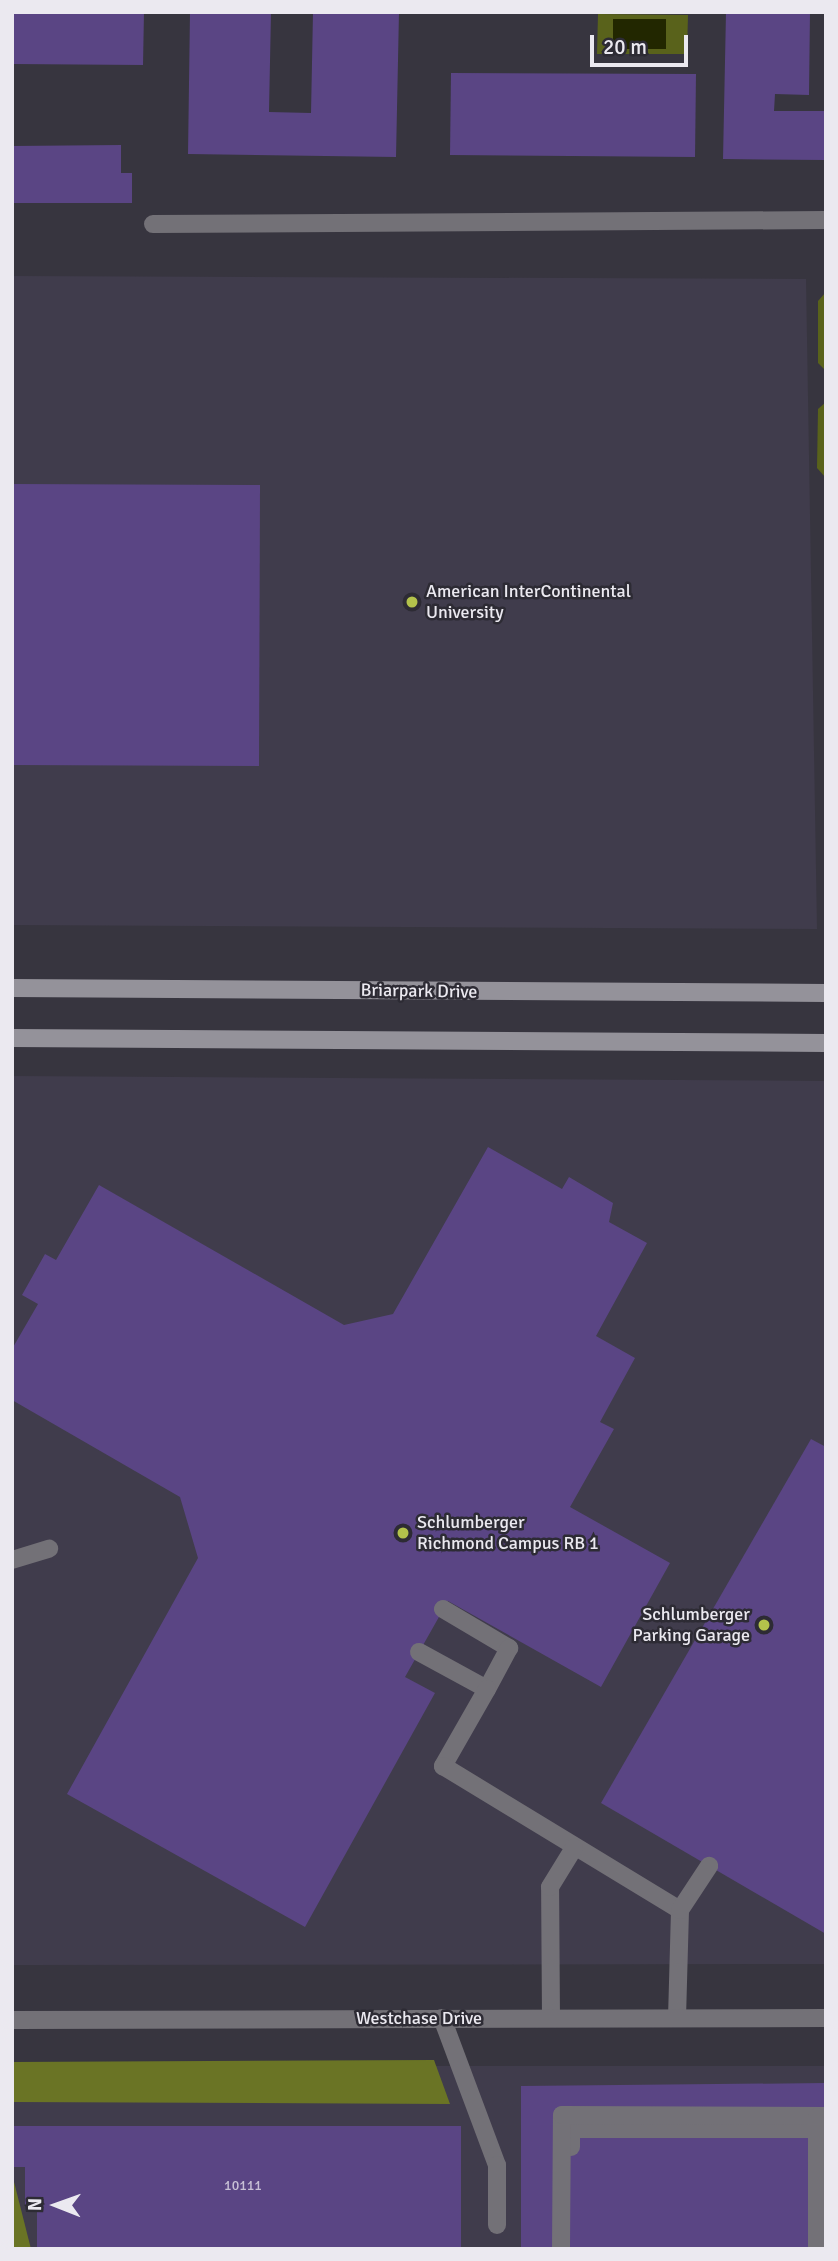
<!DOCTYPE html>
<html>
<head>
<meta charset="utf-8">
<style>
  body { margin:0 }
  #map { position:relative; width:838px; height:2261px; overflow:hidden; background:#37353f; font-family:Signika,sans-serif }
  div>[style] { position:absolute }
  .built>* { inset:0; background:#403c4c }
  .green>* { inset:0; background:#59621b }
  .forest>* { inset:0; background:#6a7425 }
  .water>* { inset:0; background:#222700 }
  .building>* { inset:0; background:#5a4584 }
  .lane>* { height:18px; margin:-9px; padding:0 9px; transform-origin:9px; border-radius:9px; background:#737177 }
  .street>* { height:18px; margin:-9px; padding:0 9px; transform-origin:9px; border-radius:9px; background:#737177 }
  .secondary>* { height:18px; margin:-9px; padding:0 9px; transform-origin:9px; border-radius:9px; background:#94929a }
  .dots>* { width:19px; height:19px; translate:-50% -50%; box-sizing:border-box; border:4px solid #2d2b34; border-radius:50% }
  span { translate:-50% -50%; white-space:nowrap; text-align:center; line-height:1.15; -webkit-text-stroke:5px #2d2b34; paint-order:stroke }
  .number-label { font-size:14px; color:#c7c0d5 }
  .number-label span { -webkit-text-stroke-width:0 }
  .poi-label { font-size:18px; color:#ebe9f0 }
  .left { translate:0 -50%; text-align:left }
  .right { translate:-100% -50%; text-align:right }
  .street-label { font-size:18px; color:#ebe9f0 }
  .frame { position:absolute; inset:0; border:14px solid #ebe9f0; pointer-events:none }
  .north { position:absolute; left:21px; top:2170px; width:70px; height:70px; -webkit-text-stroke:5px #2d2b34; paint-order:stroke; rotate:271deg; font-size:19px; font-weight:700; line-height:28px; text-align:center; color:#ebe9f0 }
  .north::after { content:''; display:block; margin:auto; width:24px; height:32px; background:#ebe9f0; clip-path:polygon(50% 0,100% 100%,50% 72%,0 100%) }
  .scale { position:absolute; left:590px; top:35px; width:98px; height:32px; box-sizing:border-box; border:4px solid #ebe9f0; border-top:0; padding-left:9px; font-size:21px; line-height:24px; white-space:nowrap; color:#ebe9f0; -webkit-text-stroke:5px #2d2b34; paint-order:stroke }
</style>
</head>
<body>
<div id="map">
  <div class="built">
    <i style="clip-path:polygon(12px 276px,806px 279px,817px 929px,12px 925px)"></i>
    <i style="clip-path:polygon(12px 1076px,826px 1081px,826px 1964px,12px 1965px)"></i>
    <i style="clip-path:polygon(12px 2066px,826px 2066px,826px 2249px,12px 2249px)"></i>
  </div>
  <div class="green">
    <i style="clip-path:polygon(598px 14px,688px 15px,687px 54px,597px 54px)"></i>
    <i style="clip-path:polygon(826px 292px,826px 371px,818px 363px,818px 301px)"></i>
    <i style="clip-path:polygon(826px 402px,826px 478px,817px 468px,818px 409px)"></i>
  </div>
  <div class="forest">
    <i style="clip-path:polygon(434px 2060px,450px 2104px,12px 2102px,12px 2062px)"></i>
    <i style="clip-path:polygon(12px 2174px,31px 2249px,12px 2249px)"></i>
  </div>
  <div class="water">
    <i style="clip-path:polygon(613px 19px,666px 19px,666px 49px,613px 49px)"></i>
  </div>
  <div class="building">
    <i style="clip-path:polygon(12px 12px,144px 12px,143px 65px,12px 64px)"></i>
    <i style="clip-path:polygon(190px 12px,271px 12px,269px 112px,311px 113px,313px 12px,399px 12px,396px 157px,188px 154px)"></i>
    <i style="clip-path:polygon(726px 12px,810px 12px,809px 95px,775px 94px,774px 111px,826px 111px,826px 160px,723px 159px)"></i>
    <i style="clip-path:polygon(451px 73px,696px 74px,695px 157px,450px 155px)"></i>
    <i style="clip-path:polygon(121px 145px,121px 173px,132px 173px,132px 203px,12px 203px,12px 146px)"></i>
    <i style="clip-path:polygon(12px 484px,260px 485px,259px 766px,12px 765px)"></i>
    <i style="clip-path:polygon(488px 1147px,562px 1189px,569px 1177px,613px 1203px,609px 1222px,647px 1243px,596px 1336px,635px 1358px,600px 1422px,614px 1429px,570px 1507px,670px 1563px,601px 1687px,448px 1601px,405px 1677px,435px 1693px,305px 1927px,67px 1794px,198px 1558px,180px 1497px,12px 1400px,12px 1349px,38px 1304px,22px 1295px,45px 1254px,56px 1260px,99px 1185px,344px 1325px,393px 1314px)"></i>
    <i style="clip-path:polygon(811px 1439px,826px 1447px,826px 1934px,601px 1803px)"></i>
    <i style="clip-path:polygon(826px 2083px,826px 2249px,521px 2249px,521px 2086px)"></i>
    <i style="clip-path:polygon(12px 2126px,461px 2126px,461px 2249px,37px 2248px,37px 2206px,25px 2206px,25px 2167px,12px 2167px)"></i>
  </div>
  <div class="lane">
    <i style="left:153px;top:224px;width:673px;rotate:-0.34deg"></i>
    <i style="left:12px;top:1560px;width:39px;rotate:-17deg"></i>
    <i style="left:443px;top:1609px;width:77px;rotate:30.6deg"></i>
    <i style="left:509px;top:1648px;width:47px;rotate:118.2deg"></i>
    <i style="left:419px;top:1652px;width:77px;rotate:28.6deg"></i>
    <i style="left:487px;top:1689px;width:89px;rotate:119.7deg"></i>
    <i style="left:443px;top:1766px;width:277px;rotate:31.3deg"></i>
    <i style="left:442px;top:2018px;width:157px;rotate:69.5deg"></i>
    <i style="left:497px;top:2165px;width:60px;rotate:90deg"></i>
    <i style="left:551px;top:2018px;width:131px;rotate:-90.4deg"></i>
    <i style="left:550px;top:1887px;width:46px;rotate:-58.4deg"></i>
    <i style="left:677px;top:2018px;width:108px;rotate:-88.4deg"></i>
    <i style="left:680px;top:1910px;width:53px;rotate:-56.6deg"></i>
    <i style="left:571px;top:2147px;width:18px;rotate:-90deg"></i>
    <i style="left:571px;top:2129px;width:255px"></i>
    <i style="left:561px;top:2249px;width:134px;rotate:-89.6deg"></i>
    <i style="left:562px;top:2115px;width:264px;rotate:0.2deg"></i>
    <i style="left:817px;top:2249px;width:132px;rotate:-90deg"></i>
  </div>
  <div class="street">
    <i style="left:12px;top:2020px;width:814px;rotate:-0.14deg"></i>
  </div>
  <div class="secondary">
    <i style="left:12px;top:988px;width:814px;rotate:0.35deg"></i>
    <i style="left:12px;top:1038px;width:814px;rotate:0.35deg"></i>
  </div>
  <div class="dots">
    <i style="left:412px;top:602px;background:#b3c24b"></i>
    <i style="left:403px;top:1533px;background:#b3c24b"></i>
    <i style="left:764px;top:1625px;background:#b3c24b"></i>
  </div>
  <div class="number-label">
    <span style="left:243px;top:2186px">10111</span>
  </div>
  <div class="poi-label">
    <span class="left" style="left:426px;top:602px">American InterContinental<br>University</span>
    <span class="left" style="left:417px;top:1533px">Schlumberger<br>Richmond Campus RB 1</span>
    <span class="right" style="left:750px;top:1625px">Schlumberger<br>Parking Garage</span>
  </div>
  <div class="street-label">
    <span style="left:419px;top:991px;rotate:1deg">Briarpark Drive</span>
    <span style="left:419px;top:2018px">Westchase Drive</span>
  </div>
  <div class="frame"></div>
  <div class="north">N</div>
  <div class="scale">20 m</div>
</div>
</body>
</html>
